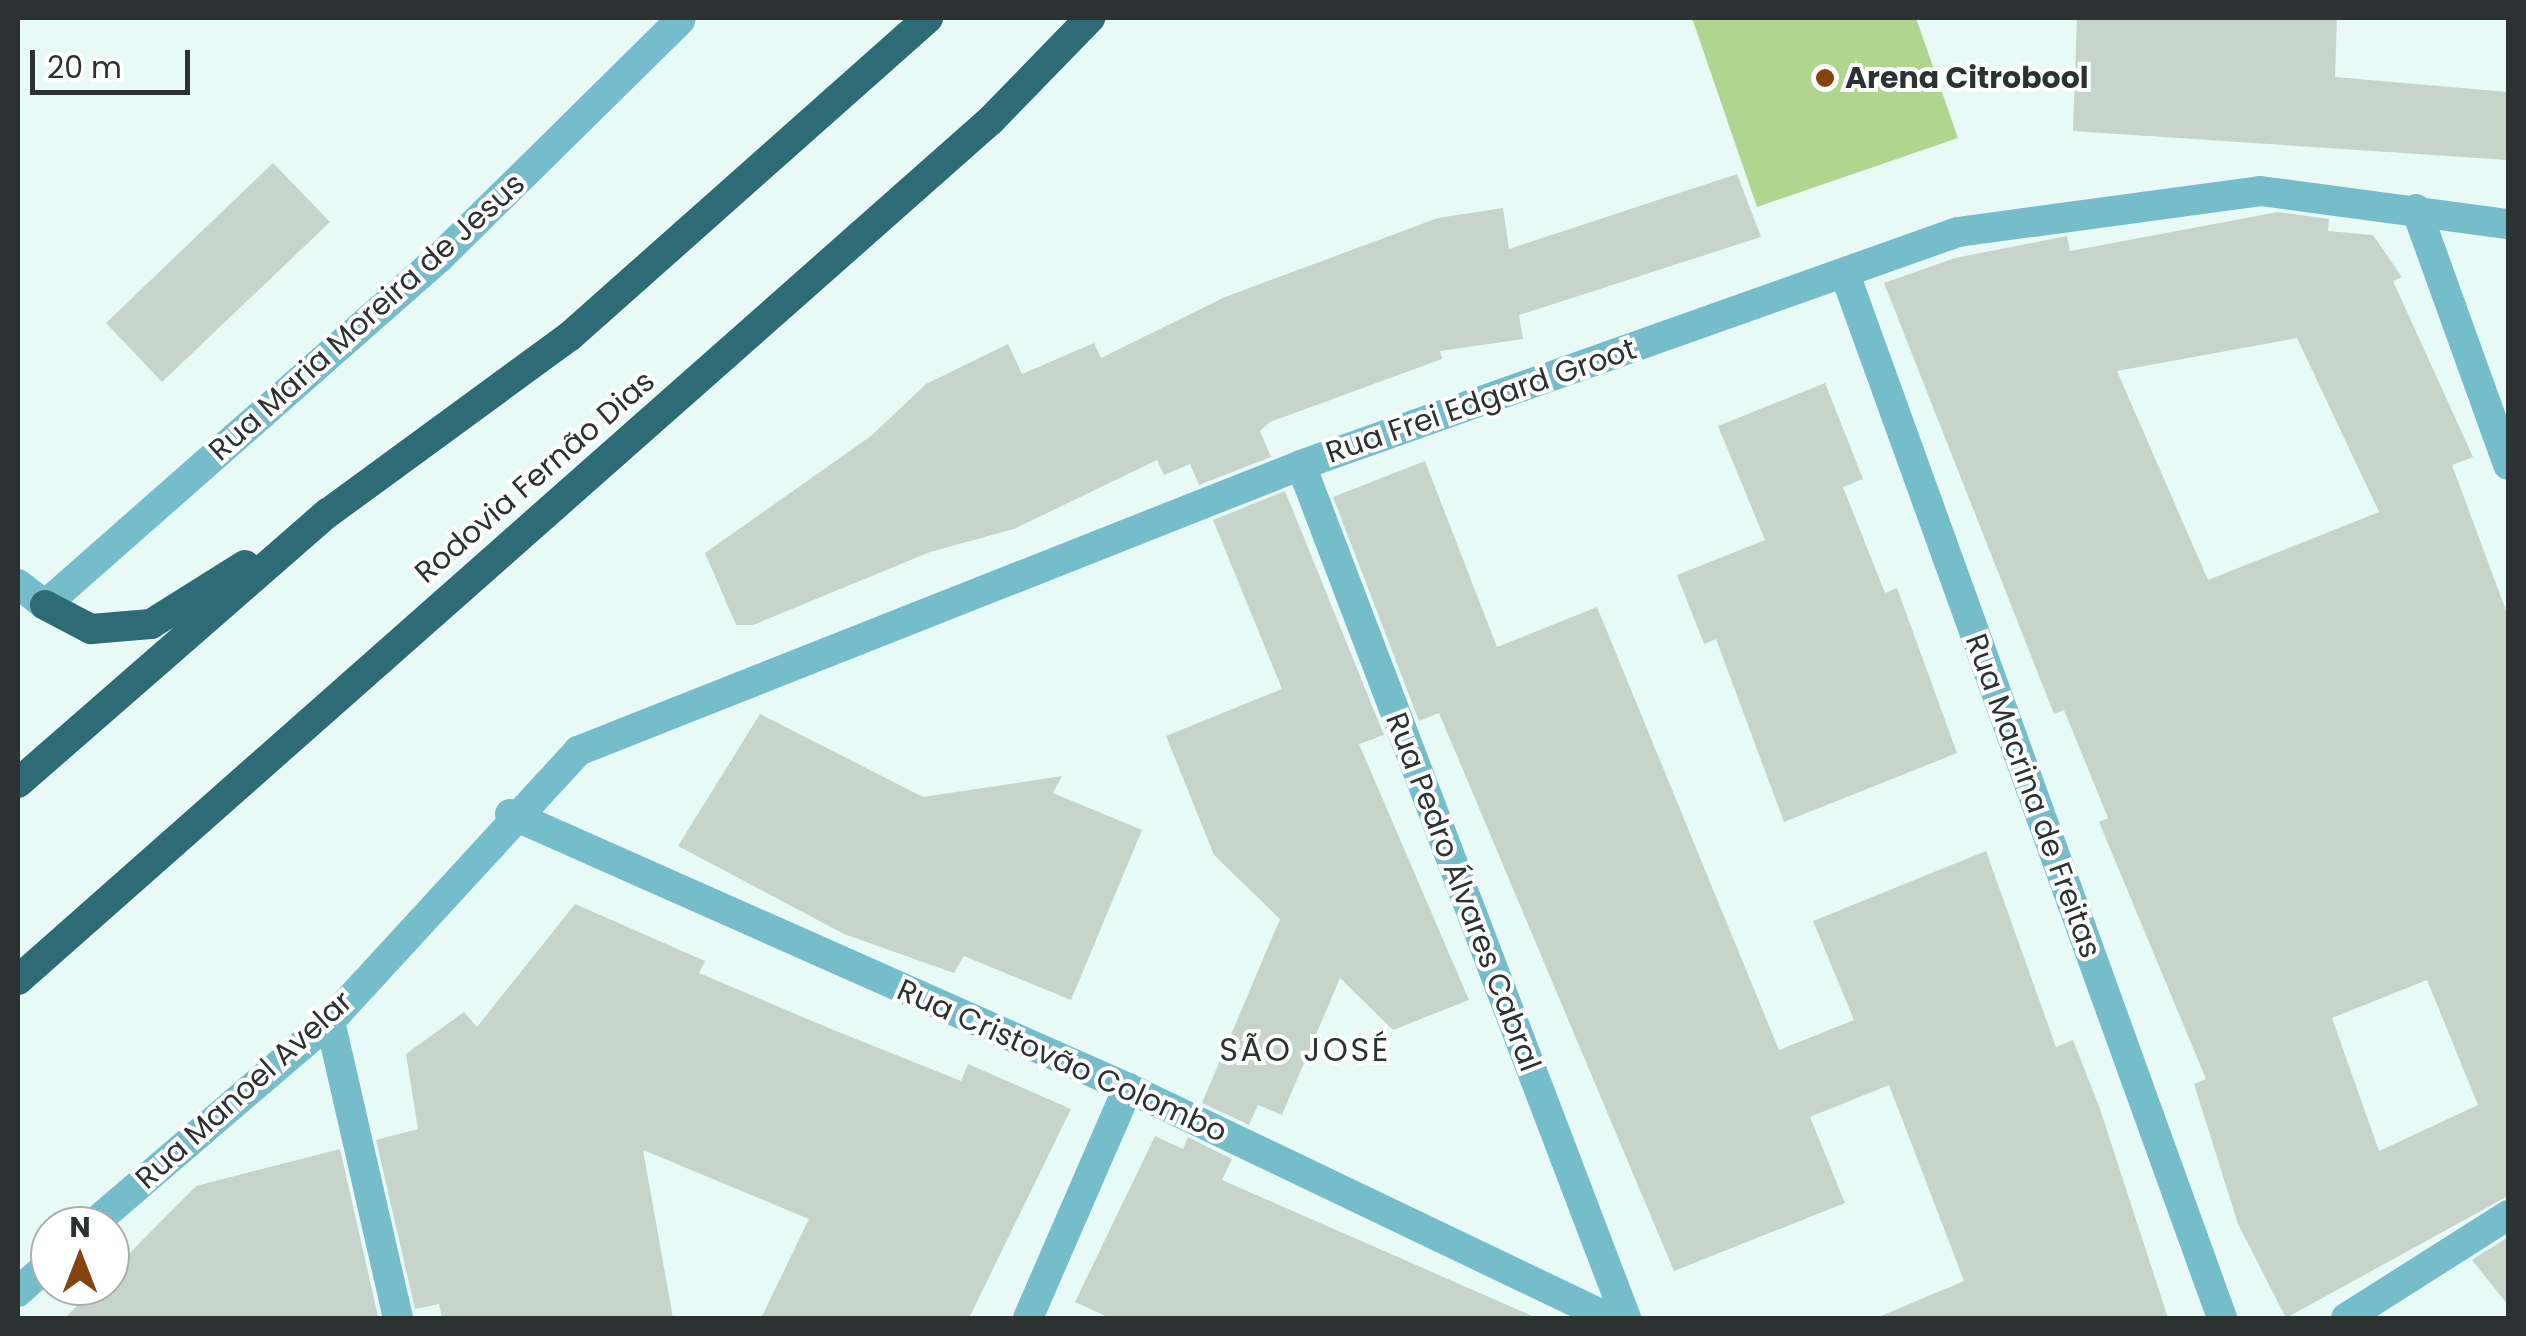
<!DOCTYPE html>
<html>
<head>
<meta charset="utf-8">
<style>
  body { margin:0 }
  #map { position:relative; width:2526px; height:1336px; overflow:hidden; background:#e8faf6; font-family:Poppins,sans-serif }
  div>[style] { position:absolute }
  .green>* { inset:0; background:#afd58f }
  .building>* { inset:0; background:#c6d4cb }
  .lane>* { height:30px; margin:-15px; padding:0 15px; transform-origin:15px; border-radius:15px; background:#75bdca }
  .street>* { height:30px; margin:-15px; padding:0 15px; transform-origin:15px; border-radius:15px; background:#75bdca }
  .highway>* { height:30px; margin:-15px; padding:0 15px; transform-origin:15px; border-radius:15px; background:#2d6c76 }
  .dots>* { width:28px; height:28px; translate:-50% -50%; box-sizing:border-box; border:5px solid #fff; border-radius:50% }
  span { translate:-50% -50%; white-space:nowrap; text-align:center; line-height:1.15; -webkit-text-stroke:8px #fff; paint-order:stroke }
  .poi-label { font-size:30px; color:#2b3231; font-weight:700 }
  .left { translate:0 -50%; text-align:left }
  .street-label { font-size:30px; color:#2b3231 }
  .neighbourhood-label { font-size:32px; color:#2b3231; letter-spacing:2.5px }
  .frame { position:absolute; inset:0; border:20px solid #2b3231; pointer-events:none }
  .north { position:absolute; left:30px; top:1206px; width:100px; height:100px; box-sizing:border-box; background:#fff; border:2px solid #aaadad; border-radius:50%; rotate:0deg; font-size:28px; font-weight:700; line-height:40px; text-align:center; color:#2b3231 }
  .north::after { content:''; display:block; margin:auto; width:35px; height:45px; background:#85440f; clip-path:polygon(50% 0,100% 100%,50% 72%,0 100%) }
  .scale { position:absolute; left:30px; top:50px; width:160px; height:45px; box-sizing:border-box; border:5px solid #2b3231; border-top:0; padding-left:12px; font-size:30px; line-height:35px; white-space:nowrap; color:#2b3231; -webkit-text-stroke:8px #fff; paint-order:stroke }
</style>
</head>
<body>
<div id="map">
  <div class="green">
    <i style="clip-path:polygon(1692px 18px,1916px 18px,1958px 138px,1757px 207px)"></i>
  </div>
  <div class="building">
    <i style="clip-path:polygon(2077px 18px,2337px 18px,2335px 77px,2508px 92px,2508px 160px,2073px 131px)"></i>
    <i style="clip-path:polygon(273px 163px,330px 222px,162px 382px,106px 323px)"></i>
    <i style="clip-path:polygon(1737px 174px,1761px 237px,1519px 315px,1523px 339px,1440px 351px,1442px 359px,1270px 422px,1260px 431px,1271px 457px,1199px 485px,1190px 464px,1164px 475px,1157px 460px,1014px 529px,930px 552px,753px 625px,736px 625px,705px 553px,871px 436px,926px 384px,1008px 344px,1022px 374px,1094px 343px,1101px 358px,1225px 297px,1438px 218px,1503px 208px,1509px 249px)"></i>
    <i style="clip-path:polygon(evenodd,2278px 212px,2329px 219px,2328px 231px,2373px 235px,2402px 277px,2393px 281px,2473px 457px,2452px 465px,2508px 616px,2508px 1196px,2286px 1318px,2238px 1224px,2194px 1084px,2206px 1079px,2099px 822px,2108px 818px,2064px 710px,2054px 714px,1884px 283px,1955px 258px,2067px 236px,2070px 251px,2278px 212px,2297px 338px,2379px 512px,2208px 580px,2117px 371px,2297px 338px,2278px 212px,2427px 980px,2478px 1105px,2379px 1151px,2332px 1018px,2427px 980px)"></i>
    <i style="clip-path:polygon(1825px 383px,1863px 479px,1843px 487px,1885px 593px,1897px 588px,1957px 753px,1784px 822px,1716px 639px,1704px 644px,1677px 575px,1765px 540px,1718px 426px)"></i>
    <i style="clip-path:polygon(1425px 461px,1497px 647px,1597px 607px,1779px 1050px,1854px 1020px,1813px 921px,1986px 851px,2056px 1047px,2073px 1040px,2100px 1109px,2168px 1318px,1876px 1318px,1964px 1281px,1889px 1085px,1810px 1117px,1845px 1203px,1674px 1271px,1439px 713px,1419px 721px,1333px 497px)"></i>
    <i style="clip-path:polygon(1285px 491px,1384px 735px,1359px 744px,1469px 1000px,1393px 1030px,1340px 978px,1282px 1115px,1258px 1105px,1249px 1125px,1202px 1103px,1280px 919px,1214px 855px,1166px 736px,1282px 689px,1213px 520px)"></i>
    <i style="clip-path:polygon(760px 714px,923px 797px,1062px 776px,1053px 793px,1142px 830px,1071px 1000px,964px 956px,954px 973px,844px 934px,678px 846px)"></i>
    <i style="clip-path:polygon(575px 904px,705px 961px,699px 973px,831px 1029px,961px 1081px,968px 1064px,1071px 1109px,969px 1318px,761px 1318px,809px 1219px,643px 1150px,673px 1318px,442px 1318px,439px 1304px,415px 1309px,376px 1140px,418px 1129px,406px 1054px,464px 1012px,477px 1027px)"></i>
    <i style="clip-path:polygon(1155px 1136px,1183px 1149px,1188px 1137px,1232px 1159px,1222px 1180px,1537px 1318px,1110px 1318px,1075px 1302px)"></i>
    <i style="clip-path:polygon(340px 1149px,378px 1316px,65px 1318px,97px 1286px,110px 1286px,110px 1273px,196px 1186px)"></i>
    <i style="clip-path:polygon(2508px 1237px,2508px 1305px,2472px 1260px)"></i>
  </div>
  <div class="lane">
    <i style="left:45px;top:605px;width:525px;rotate:-41.37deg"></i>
    <i style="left:439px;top:258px;width:339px;rotate:-44.6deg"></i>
  </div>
  <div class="street">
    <i style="left:2416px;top:209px;width:272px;rotate:70.2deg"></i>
    <i style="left:1845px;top:274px;width:1110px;rotate:70.14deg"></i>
    <i style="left:1301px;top:465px;width:913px;rotate:69.14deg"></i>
    <i style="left:18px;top:584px;width:34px;rotate:38deg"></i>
    <i style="left:510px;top:814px;width:676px;rotate:23.91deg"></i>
    <i style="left:1128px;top:1088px;width:533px;rotate:25.56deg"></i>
    <i style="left:330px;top:1021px;width:305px;rotate:77.1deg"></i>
    <i style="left:91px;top:1226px;width:315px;rotate:-40.6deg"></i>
    <i style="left:330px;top:1021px;width:367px;rotate:-47.4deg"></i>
    <i style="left:578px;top:751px;width:778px;rotate:-21.58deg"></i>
    <i style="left:1301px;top:465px;width:697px;rotate:-19.53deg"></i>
    <i style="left:1958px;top:232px;width:305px;rotate:-7.7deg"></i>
    <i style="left:2260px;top:191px;width:250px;rotate:7.6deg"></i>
    <i style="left:18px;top:1292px;width:43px;rotate:-42.2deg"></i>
    <i style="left:1028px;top:1318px;width:251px;rotate:-66.5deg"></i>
    <i style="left:2346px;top:1318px;width:192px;rotate:-32.4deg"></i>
  </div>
  <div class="highway">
    <i style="left:45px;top:605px;width:52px;rotate:27.6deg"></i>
    <i style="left:91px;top:629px;width:60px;rotate:-4.8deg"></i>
    <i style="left:151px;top:624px;width:111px;rotate:-32.1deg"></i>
    <i style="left:18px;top:783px;width:411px;rotate:-41.1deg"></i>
    <i style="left:328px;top:513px;width:300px;rotate:-36.2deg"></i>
    <i style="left:570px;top:336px;width:479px;rotate:-41.6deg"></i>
    <i style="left:18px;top:980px;width:1297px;rotate:-41.47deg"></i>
    <i style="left:990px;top:121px;width:144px;rotate:-45.8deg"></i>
  </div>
  <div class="dots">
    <i style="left:1825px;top:78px;background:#85440f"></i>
  </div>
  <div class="poi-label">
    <span class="left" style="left:1845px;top:78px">Arena Citrobool</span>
  </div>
  <div class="street-label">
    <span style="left:367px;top:317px;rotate:-42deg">Rua Maria Moreira de Jesus</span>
    <span style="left:1481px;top:401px;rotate:-19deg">Rua Frei Edgard Groot</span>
    <span style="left:535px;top:477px;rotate:-41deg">Rodovia Fernão Dias</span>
    <span style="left:2033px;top:796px;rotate:70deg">Rua Macrina de Freitas</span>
    <span style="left:1463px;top:892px;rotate:69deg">Rua Pedro Álvares Cabral</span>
    <span style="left:1062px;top:1061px;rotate:24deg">Rua Cristovão Colombo</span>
    <span style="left:244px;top:1090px;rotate:-42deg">Rua Manoel Avelar</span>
  </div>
  <div class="neighbourhood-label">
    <span style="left:1305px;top:1050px">SÃO JOSÉ</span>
  </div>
  <div class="frame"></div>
  <div class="north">N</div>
  <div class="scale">20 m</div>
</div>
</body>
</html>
